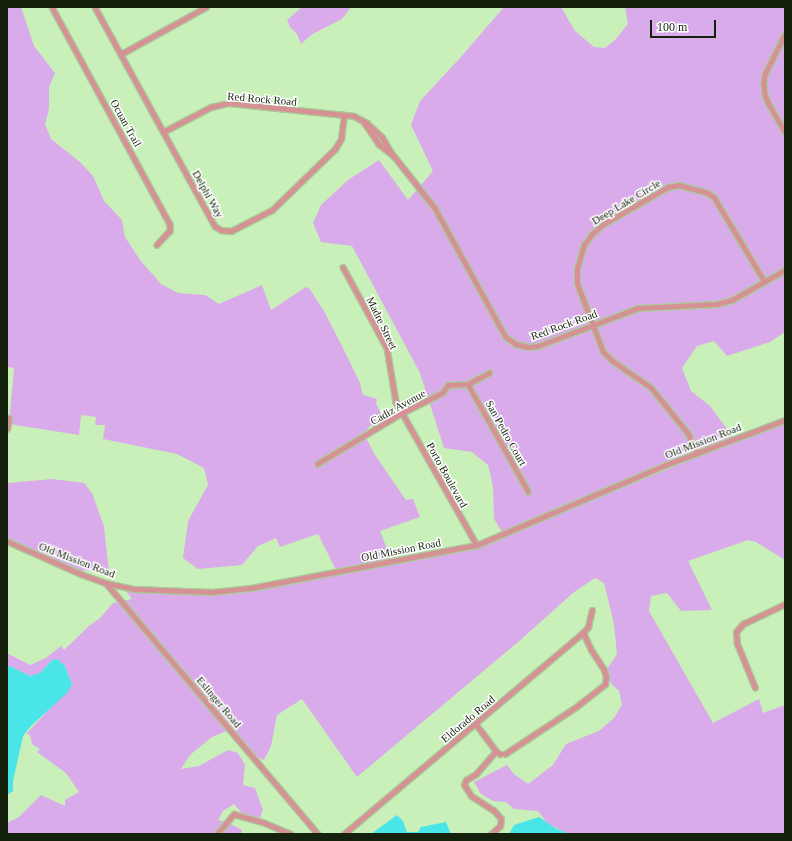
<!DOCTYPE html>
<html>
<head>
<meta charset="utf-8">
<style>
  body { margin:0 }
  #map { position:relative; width:792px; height:841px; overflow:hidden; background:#caf0ba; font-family:Georgia,serif }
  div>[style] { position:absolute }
  .green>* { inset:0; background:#daabeb }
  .water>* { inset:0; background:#49e5e8 }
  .roads { filter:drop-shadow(1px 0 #a9cb9b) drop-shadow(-1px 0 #a9cb9b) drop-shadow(0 1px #a9cb9b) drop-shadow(0 -1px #a9cb9b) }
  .minor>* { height:4.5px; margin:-2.25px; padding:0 2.25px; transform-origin:2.25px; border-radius:2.25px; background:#d69194 }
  span { translate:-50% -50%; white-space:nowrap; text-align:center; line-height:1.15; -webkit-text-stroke:3px #fff; paint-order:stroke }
  .street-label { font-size:11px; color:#13210d }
  .frame { position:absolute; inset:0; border:8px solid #13210d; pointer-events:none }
  .scale { position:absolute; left:650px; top:20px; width:66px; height:18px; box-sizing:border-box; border:2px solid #13210d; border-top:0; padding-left:5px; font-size:12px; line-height:14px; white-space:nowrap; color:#13210d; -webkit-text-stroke:3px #fff; paint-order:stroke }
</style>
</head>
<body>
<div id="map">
  <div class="green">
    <i style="clip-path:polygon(7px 7px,21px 7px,34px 46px,55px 73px,49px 87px,49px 109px,45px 124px,51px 139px,80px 162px,93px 176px,104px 201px,122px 220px,125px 237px,140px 260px,161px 284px,178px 293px,205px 295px,219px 304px,262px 285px,271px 310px,306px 287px,309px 288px,324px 311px,343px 348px,360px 383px,363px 395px,377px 399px,376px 403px,383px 419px,370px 426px,364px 434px,375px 455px,406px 500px,413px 499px,420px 517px,380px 531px,391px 559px,336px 570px,318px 534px,280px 547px,276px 538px,258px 546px,242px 565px,198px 569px,183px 558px,188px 521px,208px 485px,204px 468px,177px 454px,103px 439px,105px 425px,95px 425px,96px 417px,81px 415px,79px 435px,9px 424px,14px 368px,7px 367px)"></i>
    <i style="clip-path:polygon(302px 7px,351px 7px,342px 19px,311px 35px,301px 44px,297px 34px,290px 27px,287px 20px)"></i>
    <i style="clip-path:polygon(504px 7px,561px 7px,575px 31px,594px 47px,605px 48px,615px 40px,628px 24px,625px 7px,785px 7px,785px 332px,770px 342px,727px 356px,714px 341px,697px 346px,682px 368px,691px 391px,710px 406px,733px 437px,502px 532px,494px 519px,493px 487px,488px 465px,472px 452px,444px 448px,420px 373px,352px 246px,321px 242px,313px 223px,321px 205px,348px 180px,379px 160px,408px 200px,433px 171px,411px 125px,420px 101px,460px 58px)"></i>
    <i style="clip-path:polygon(785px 423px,785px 560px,756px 542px,748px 540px,688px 561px,712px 610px,681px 611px,667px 593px,651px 596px,649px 611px,713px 723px,759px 699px,763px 713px,785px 705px,785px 834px,570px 834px,548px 824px,538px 811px,514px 809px,506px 802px,493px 801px,481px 794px,474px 782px,507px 765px,514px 774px,528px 784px,553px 765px,566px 744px,599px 731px,614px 718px,622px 705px,619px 691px,611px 684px,607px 669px,617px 654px,614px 624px,604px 583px,595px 578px,573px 593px,517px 643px,357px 777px,302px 699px,277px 715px,271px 746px,264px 760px,248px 754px,229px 730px,212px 737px,190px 755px,181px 769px,199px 766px,228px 750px,238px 753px,245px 765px,243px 785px,255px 788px,263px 810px,259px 820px,248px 821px,234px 804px,223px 811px,218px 820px,229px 823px,242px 830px,241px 834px,7px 834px,7px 823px,19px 817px,41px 795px,65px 806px,65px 800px,79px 792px,66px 773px,37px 752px,40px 749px,32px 744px,30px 735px,26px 734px,72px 685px,65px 666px,52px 660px,40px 673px,30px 676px,12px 667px,7px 666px,7px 653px,30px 665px,46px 658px,61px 646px,64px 650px,89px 626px,100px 618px,113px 603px,132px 599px,126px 591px,213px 595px,252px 590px,477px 548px,673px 467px)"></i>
    <i style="clip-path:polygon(52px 479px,84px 483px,92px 493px,104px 526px,109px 572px,78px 570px,7px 539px,7px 483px)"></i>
  </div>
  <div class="water">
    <i style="clip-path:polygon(57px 659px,65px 666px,72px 685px,67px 693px,31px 726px,23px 736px,13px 781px,13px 791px,7px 795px,7px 666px,12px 667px,30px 676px,40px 673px,52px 660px)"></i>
    <i style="clip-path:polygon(397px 815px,403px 821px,407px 832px,418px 832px,421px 827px,446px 822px,451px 834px,371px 834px)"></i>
    <i style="clip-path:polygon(539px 817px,555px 828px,570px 834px,509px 834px,514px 825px)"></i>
  </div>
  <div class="roads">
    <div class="minor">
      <i style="left:52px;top:7px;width:247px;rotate:61.5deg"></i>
      <i style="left:170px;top:224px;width:7px;rotate:90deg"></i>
      <i style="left:170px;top:231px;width:19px;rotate:133deg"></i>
      <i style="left:95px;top:7px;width:250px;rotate:61.3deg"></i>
      <i style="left:215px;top:226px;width:7px;rotate:34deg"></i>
      <i style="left:221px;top:230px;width:10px;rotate:6deg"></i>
      <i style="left:231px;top:231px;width:46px;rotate:-27.1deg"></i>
      <i style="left:272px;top:210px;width:88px;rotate:-44.1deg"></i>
      <i style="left:335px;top:149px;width:12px;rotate:-59deg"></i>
      <i style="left:341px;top:139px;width:24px;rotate:-83deg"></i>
      <i style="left:785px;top:35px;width:45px;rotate:116.6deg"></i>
      <i style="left:765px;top:75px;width:8px;rotate:97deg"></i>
      <i style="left:764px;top:83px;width:12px;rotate:85deg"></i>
      <i style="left:765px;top:95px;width:10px;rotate:66deg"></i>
      <i style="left:769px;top:104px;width:32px;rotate:60deg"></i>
      <i style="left:121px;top:54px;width:97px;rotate:-28.9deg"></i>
      <i style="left:364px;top:122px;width:27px;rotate:56deg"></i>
      <i style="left:379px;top:144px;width:19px;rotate:39deg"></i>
      <i style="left:394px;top:156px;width:66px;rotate:51.7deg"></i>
      <i style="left:435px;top:208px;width:147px;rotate:61.2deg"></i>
      <i style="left:506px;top:337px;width:12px;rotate:35deg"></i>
      <i style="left:516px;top:344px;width:12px;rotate:14deg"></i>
      <i style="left:528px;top:347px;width:10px;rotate:-6deg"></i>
      <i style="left:538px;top:346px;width:107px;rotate:-20.8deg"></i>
      <i style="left:638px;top:308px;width:79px;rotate:-2.9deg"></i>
      <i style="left:717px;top:304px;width:16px;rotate:-15deg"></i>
      <i style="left:732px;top:300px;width:61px;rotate:-29.5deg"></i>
      <i style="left:163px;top:132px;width:54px;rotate:-27.5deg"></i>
      <i style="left:211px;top:107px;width:18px;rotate:-13deg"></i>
      <i style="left:229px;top:103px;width:126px;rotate:5.9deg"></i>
      <i style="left:354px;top:116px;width:15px;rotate:28deg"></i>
      <i style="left:367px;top:123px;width:21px;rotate:43deg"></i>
      <i style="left:382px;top:137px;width:21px;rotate:59deg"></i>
      <i style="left:343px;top:267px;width:92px;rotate:61.5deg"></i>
      <i style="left:387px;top:348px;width:55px;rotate:80.5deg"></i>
      <i style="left:396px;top:402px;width:164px;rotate:60.5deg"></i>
      <i style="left:468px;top:384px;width:123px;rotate:60.7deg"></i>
      <i style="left:7px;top:429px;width:11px;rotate:-80deg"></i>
      <i style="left:697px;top:454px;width:22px;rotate:-114deg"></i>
      <i style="left:688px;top:434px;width:59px;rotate:-128.8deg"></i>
      <i style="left:651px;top:388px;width:47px;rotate:-145.3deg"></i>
      <i style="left:612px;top:361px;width:13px;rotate:-135deg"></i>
      <i style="left:603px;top:352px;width:73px;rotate:-110.9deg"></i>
      <i style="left:577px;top:284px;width:15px;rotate:-90deg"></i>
      <i style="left:577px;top:269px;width:25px;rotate:-74deg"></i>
      <i style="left:584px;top:245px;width:14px;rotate:-54deg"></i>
      <i style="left:592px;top:234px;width:17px;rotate:-40deg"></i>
      <i style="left:605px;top:223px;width:73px;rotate:-29.7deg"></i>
      <i style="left:668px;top:187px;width:11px;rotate:-10deg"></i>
      <i style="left:679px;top:185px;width:30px;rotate:15deg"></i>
      <i style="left:708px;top:193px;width:7px;rotate:34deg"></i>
      <i style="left:714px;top:197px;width:99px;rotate:59deg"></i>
      <i style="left:317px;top:464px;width:99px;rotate:-31deg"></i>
      <i style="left:402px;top:413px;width:45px;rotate:-26.6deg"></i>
      <i style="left:442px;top:393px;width:10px;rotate:-53deg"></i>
      <i style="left:448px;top:385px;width:20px;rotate:-3deg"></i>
      <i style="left:468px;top:384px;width:24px;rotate:-28deg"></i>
      <i style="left:7px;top:541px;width:81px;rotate:24deg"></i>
      <i style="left:81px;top:574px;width:27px;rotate:20deg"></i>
      <i style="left:106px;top:583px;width:30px;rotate:12deg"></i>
      <i style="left:135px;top:589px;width:77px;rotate:2.2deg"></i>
      <i style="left:212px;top:592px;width:39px;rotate:-6deg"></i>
      <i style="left:251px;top:588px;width:230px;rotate:-10.8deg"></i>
      <i style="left:477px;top:545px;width:202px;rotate:-23deg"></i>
      <i style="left:663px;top:466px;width:130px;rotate:-20.7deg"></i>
      <i style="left:106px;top:583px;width:329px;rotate:49.8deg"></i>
      <i style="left:755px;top:688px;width:48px;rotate:-112.2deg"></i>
      <i style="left:737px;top:644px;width:12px;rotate:-95deg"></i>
      <i style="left:736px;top:632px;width:11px;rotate:-49deg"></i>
      <i style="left:743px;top:624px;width:47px;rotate:-25.5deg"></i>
      <i style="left:476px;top:724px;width:34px;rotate:53deg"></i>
      <i style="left:496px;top:751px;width:5px;rotate:37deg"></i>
      <i style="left:500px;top:754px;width:5px"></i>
      <i style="left:505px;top:754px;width:85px;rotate:-33.5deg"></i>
      <i style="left:576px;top:707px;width:37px;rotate:-38deg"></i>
      <i style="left:605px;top:684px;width:7px;rotate:-82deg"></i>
      <i style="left:606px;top:677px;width:7px;rotate:-106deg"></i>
      <i style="left:604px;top:670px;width:24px;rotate:-123deg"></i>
      <i style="left:591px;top:650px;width:19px;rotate:-115deg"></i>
      <i style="left:217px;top:834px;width:26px;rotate:-50deg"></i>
      <i style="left:234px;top:814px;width:32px;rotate:16deg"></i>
      <i style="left:265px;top:823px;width:28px;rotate:23deg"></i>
      <i style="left:344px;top:834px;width:312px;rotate:-40.1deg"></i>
      <i style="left:583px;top:633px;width:8px;rotate:-50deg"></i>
      <i style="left:588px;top:627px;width:17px;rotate:-77deg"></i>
      <i style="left:491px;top:834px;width:12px;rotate:-42deg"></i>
      <i style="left:500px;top:826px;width:7px;rotate:-82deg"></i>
      <i style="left:501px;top:819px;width:11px;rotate:-131deg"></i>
      <i style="left:494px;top:811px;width:27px;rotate:-147deg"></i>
      <i style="left:471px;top:796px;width:13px;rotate:-122deg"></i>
      <i style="left:464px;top:785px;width:5px;rotate:-68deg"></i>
      <i style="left:466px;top:780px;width:12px;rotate:-31deg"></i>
      <i style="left:476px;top:774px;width:30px;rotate:-49deg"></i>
    </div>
  </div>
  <div class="street-label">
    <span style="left:262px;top:99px;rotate:5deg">Red Rock Road</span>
    <span style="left:126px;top:123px;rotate:61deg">Ocuan Trail</span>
    <span style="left:208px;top:194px;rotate:61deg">Delphi Way</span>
    <span style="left:626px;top:202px;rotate:-31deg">Deep Lake Circle</span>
    <span style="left:382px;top:323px;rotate:64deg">Madre Street</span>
    <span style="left:564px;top:325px;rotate:-20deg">Red Rock Road</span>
    <span style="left:398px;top:407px;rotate:-29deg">Cadiz Avenue</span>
    <span style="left:506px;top:433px;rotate:61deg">San Pedro Court</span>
    <span style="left:703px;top:441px;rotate:-21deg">Old Mission Road</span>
    <span style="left:447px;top:475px;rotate:61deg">Porto Boulevard</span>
    <span style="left:401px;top:550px;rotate:-11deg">Old Mission Road</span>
    <span style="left:77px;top:560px;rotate:21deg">Old Mission Road</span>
    <span style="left:219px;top:702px;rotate:50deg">Eslinger Road</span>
    <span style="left:468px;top:719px;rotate:-40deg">Eldorado Road</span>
  </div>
  <div class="frame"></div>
  <div class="scale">100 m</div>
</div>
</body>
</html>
